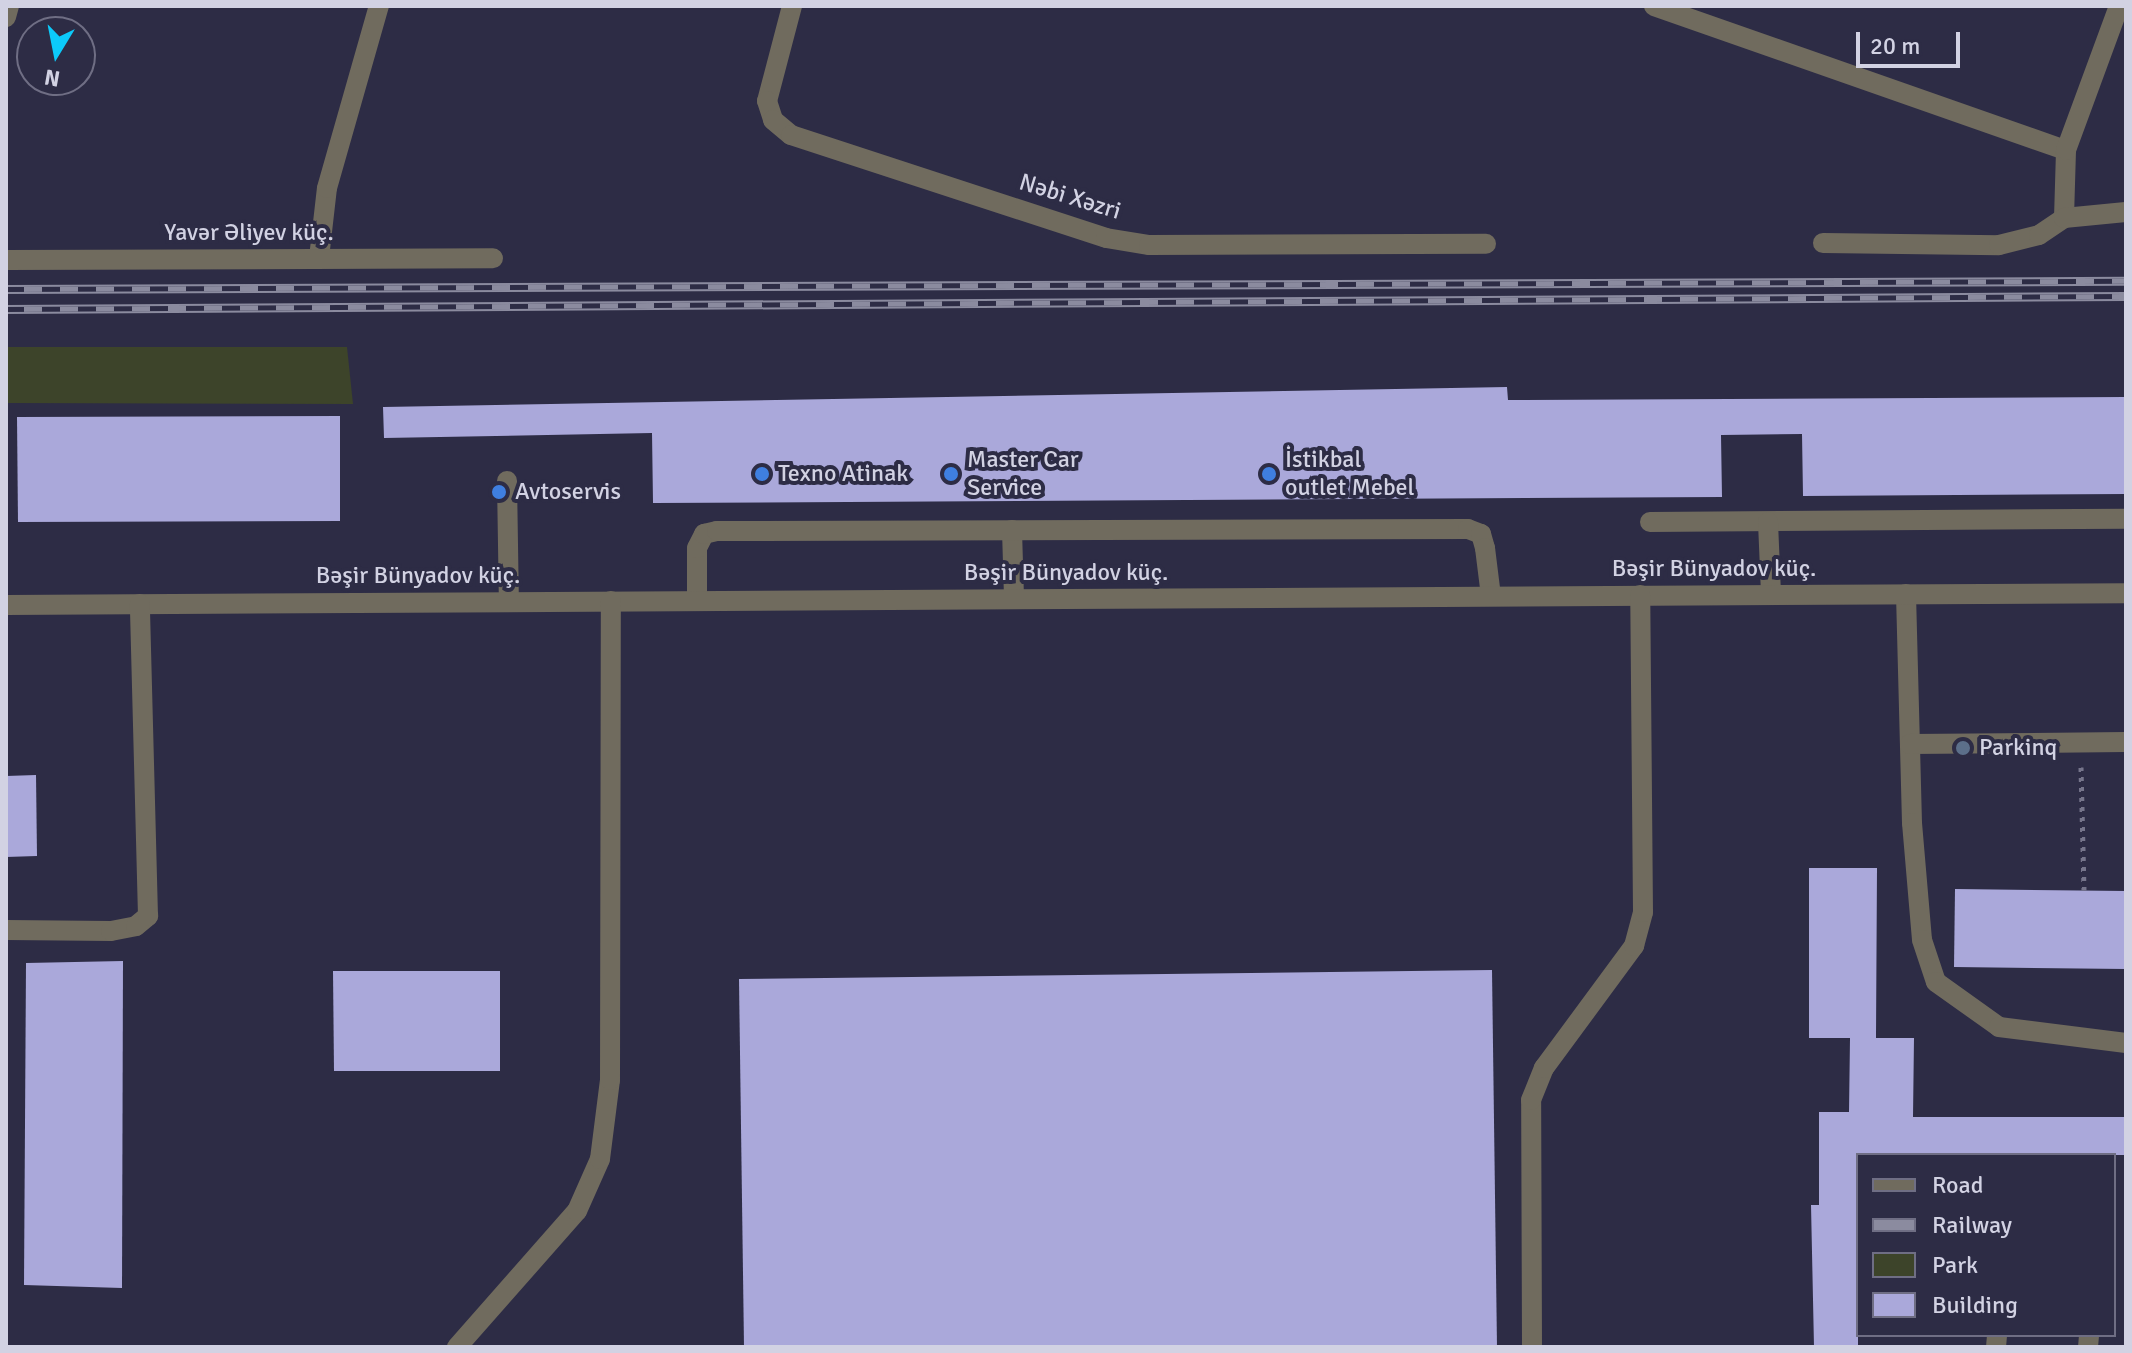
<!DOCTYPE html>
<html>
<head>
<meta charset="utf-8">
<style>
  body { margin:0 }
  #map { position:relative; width:2132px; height:1353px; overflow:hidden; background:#2d2c45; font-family:Signika,sans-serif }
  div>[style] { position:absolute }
  .green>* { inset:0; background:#3d442a }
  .building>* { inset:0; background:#aaa8da }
  .path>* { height:5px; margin-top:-2.5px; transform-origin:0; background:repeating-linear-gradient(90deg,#76758b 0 4px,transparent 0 10px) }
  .minor>* { height:20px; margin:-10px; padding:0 10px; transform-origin:10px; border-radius:10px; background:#706b5e }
  .rail>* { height:9px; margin-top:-4.5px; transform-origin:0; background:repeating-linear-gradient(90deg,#2d2c45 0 18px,#8b8b9f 0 36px); box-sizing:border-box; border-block:2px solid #8b8b9f }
  .dots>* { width:22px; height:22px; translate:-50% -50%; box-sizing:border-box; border:4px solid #2d2c45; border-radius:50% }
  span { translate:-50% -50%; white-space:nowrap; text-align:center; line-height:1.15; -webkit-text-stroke:8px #2d2c45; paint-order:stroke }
  .street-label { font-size:24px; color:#d2d2e3 }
  .poi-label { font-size:24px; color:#d2d2e3 }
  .left { translate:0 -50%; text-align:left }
  .frame { position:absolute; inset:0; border:8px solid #d2d2e3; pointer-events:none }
  .legend { position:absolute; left:1856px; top:1153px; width:260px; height:184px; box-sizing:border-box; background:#2d2c45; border:2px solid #6f6e84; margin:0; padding:10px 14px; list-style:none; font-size:24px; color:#d2d2e3 }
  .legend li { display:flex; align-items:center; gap:16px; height:40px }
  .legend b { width:40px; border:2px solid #6f6e84 }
  .north { position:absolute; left:16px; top:16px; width:80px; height:80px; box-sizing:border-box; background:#2d2c45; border:2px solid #6f6e84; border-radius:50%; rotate:190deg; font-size:22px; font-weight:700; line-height:32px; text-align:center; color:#d2d2e3 }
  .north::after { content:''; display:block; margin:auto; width:28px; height:36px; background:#0ccafa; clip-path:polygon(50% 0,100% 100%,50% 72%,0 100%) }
  .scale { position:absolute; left:1856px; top:32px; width:104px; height:36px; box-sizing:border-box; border:4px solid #d2d2e3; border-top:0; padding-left:10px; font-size:24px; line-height:28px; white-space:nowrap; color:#d2d2e3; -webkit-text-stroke:6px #2d2c45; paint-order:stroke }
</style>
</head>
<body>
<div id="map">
  <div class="green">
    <i style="clip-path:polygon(6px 347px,347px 347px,353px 404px,6px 403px)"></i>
  </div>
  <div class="building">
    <i style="clip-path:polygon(1507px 387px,1508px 400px,2126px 397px,2126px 494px,1803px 496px,1802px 434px,1721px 435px,1722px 497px,653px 503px,652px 433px,384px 438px,383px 407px)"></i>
    <i style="clip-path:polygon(340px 416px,340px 521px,18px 522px,17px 417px)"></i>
    <i style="clip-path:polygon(36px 775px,37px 856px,6px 857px,6px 776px)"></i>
    <i style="clip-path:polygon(1809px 868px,1877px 868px,1876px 1038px,1914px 1038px,1913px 1117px,2126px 1117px,2126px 1155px,1858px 1155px,1858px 1347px,1814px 1347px,1811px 1205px,1819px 1205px,1819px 1112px,1849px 1112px,1850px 1038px,1809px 1038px)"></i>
    <i style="clip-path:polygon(1955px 889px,2126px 891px,2126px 969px,1954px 967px)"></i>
    <i style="clip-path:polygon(123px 961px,122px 1288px,24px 1285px,26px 963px)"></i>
    <i style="clip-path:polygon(1492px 970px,1497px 1347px,744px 1347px,739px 979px)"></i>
    <i style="clip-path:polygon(333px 971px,500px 971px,500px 1071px,334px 1071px)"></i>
  </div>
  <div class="path">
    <i style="left:2081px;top:767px;width:123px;rotate:88.6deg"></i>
  </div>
  <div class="minor">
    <i style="left:792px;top:6px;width:98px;rotate:104.7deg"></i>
    <i style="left:767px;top:101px;width:20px;rotate:72deg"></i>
    <i style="left:773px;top:120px;width:23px;rotate:40deg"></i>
    <i style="left:791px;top:135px;width:331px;rotate:18.1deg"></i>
    <i style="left:1106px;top:238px;width:44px;rotate:9.2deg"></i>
    <i style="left:1149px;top:245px;width:337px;rotate:-0.2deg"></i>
    <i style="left:1654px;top:6px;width:436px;rotate:19.3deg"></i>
    <i style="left:6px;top:17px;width:11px;rotate:-75deg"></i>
    <i style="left:2064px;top:218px;width:68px;rotate:-88.3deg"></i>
    <i style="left:2066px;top:150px;width:153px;rotate:-69.8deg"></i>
    <i style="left:1823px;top:243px;width:176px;rotate:0.7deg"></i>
    <i style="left:1999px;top:245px;width:41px;rotate:-14deg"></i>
    <i style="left:2039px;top:235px;width:30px;rotate:-34deg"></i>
    <i style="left:2064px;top:218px;width:62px;rotate:-5.5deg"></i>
    <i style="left:319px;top:258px;width:70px;rotate:-83.5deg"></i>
    <i style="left:327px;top:188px;width:189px;rotate:-74.1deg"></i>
    <i style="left:6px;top:260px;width:487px;rotate:-0.2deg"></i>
    <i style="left:507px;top:481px;width:121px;rotate:89.1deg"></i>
    <i style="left:1650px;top:522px;width:476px;rotate:-0.4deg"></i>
    <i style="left:1768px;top:522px;width:73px;rotate:87.6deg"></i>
    <i style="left:1012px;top:530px;width:69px;rotate:88.3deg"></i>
    <i style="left:1906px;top:594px;width:229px;rotate:88.5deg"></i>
    <i style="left:1912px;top:823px;width:117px;rotate:85.1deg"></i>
    <i style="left:1922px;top:940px;width:44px;rotate:71.6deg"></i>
    <i style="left:1936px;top:982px;width:77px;rotate:35.5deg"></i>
    <i style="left:1999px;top:1027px;width:128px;rotate:7.2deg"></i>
    <i style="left:697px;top:601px;width:53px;rotate:-90deg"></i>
    <i style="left:697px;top:548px;width:16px;rotate:-63deg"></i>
    <i style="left:704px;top:534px;width:13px;rotate:-13deg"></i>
    <i style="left:717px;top:531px;width:751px;rotate:-0.15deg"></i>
    <i style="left:1468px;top:529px;width:14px;rotate:21deg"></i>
    <i style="left:1481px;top:534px;width:15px;rotate:74deg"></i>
    <i style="left:1485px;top:548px;width:48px;rotate:82.9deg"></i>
    <i style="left:6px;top:605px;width:2120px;rotate:-0.32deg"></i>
    <i style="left:1910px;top:744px;width:216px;rotate:-0.5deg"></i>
    <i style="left:6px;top:930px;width:105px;rotate:0.5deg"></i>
    <i style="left:111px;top:931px;width:25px;rotate:-11deg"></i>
    <i style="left:136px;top:926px;width:16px;rotate:-40deg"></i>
    <i style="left:148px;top:916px;width:312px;rotate:-91.5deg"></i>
    <i style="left:457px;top:1347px;width:181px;rotate:-48.6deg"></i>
    <i style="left:577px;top:1211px;width:57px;rotate:-66.1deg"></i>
    <i style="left:600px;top:1159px;width:80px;rotate:-82.8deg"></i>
    <i style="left:610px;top:1080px;width:479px;rotate:-89.9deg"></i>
    <i style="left:1532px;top:1347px;width:247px;rotate:-90.2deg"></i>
    <i style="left:1531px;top:1100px;width:35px;rotate:-68deg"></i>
    <i style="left:1544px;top:1068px;width:152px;rotate:-53.6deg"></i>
    <i style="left:1634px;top:946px;width:35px;rotate:-75deg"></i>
    <i style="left:1643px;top:912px;width:317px;rotate:-90.5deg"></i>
    <i style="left:1996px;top:1347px;width:12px;rotate:-85deg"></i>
    <i style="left:2088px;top:1347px;width:12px;rotate:-85deg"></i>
  </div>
  <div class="rail">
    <i style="left:6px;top:289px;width:2120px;rotate:-0.22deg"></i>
    <i style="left:6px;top:309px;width:2120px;rotate:-0.35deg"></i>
  </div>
  <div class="dots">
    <i style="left:762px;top:474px;background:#3f7fe0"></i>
    <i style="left:951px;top:474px;background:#3f7fe0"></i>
    <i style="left:1269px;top:474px;background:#3f7fe0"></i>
    <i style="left:499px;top:492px;background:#3f7fe0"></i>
    <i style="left:1963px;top:748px;background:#5c6f8a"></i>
  </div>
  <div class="street-label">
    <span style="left:1070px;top:197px;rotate:17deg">Nəbi Xəzri</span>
    <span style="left:249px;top:233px">Yavər Əliyev küç.</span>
    <span style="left:1714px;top:569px">Bəşir Bünyadov küç.</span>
    <span style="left:1066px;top:573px">Bəşir Bünyadov küç.</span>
    <span style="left:418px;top:576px">Bəşir Bünyadov küç.</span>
  </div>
  <div class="poi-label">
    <span class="left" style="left:967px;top:474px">Master Car<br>Service</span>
    <span class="left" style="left:1285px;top:474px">İstikbal<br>outlet Mebel</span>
    <span class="left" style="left:778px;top:474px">Texno Atinak</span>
    <span class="left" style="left:515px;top:492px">Avtoservis</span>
    <span class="left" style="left:1979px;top:748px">Parkinq</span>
  </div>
  <div class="frame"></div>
  <ul class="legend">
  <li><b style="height:10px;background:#706b5e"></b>Road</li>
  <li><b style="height:10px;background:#8b8b9f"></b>Railway</li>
  <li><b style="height:22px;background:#3d442a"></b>Park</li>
  <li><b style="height:22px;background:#aaa8da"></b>Building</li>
  </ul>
  <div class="north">N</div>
  <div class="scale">20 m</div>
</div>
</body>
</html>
